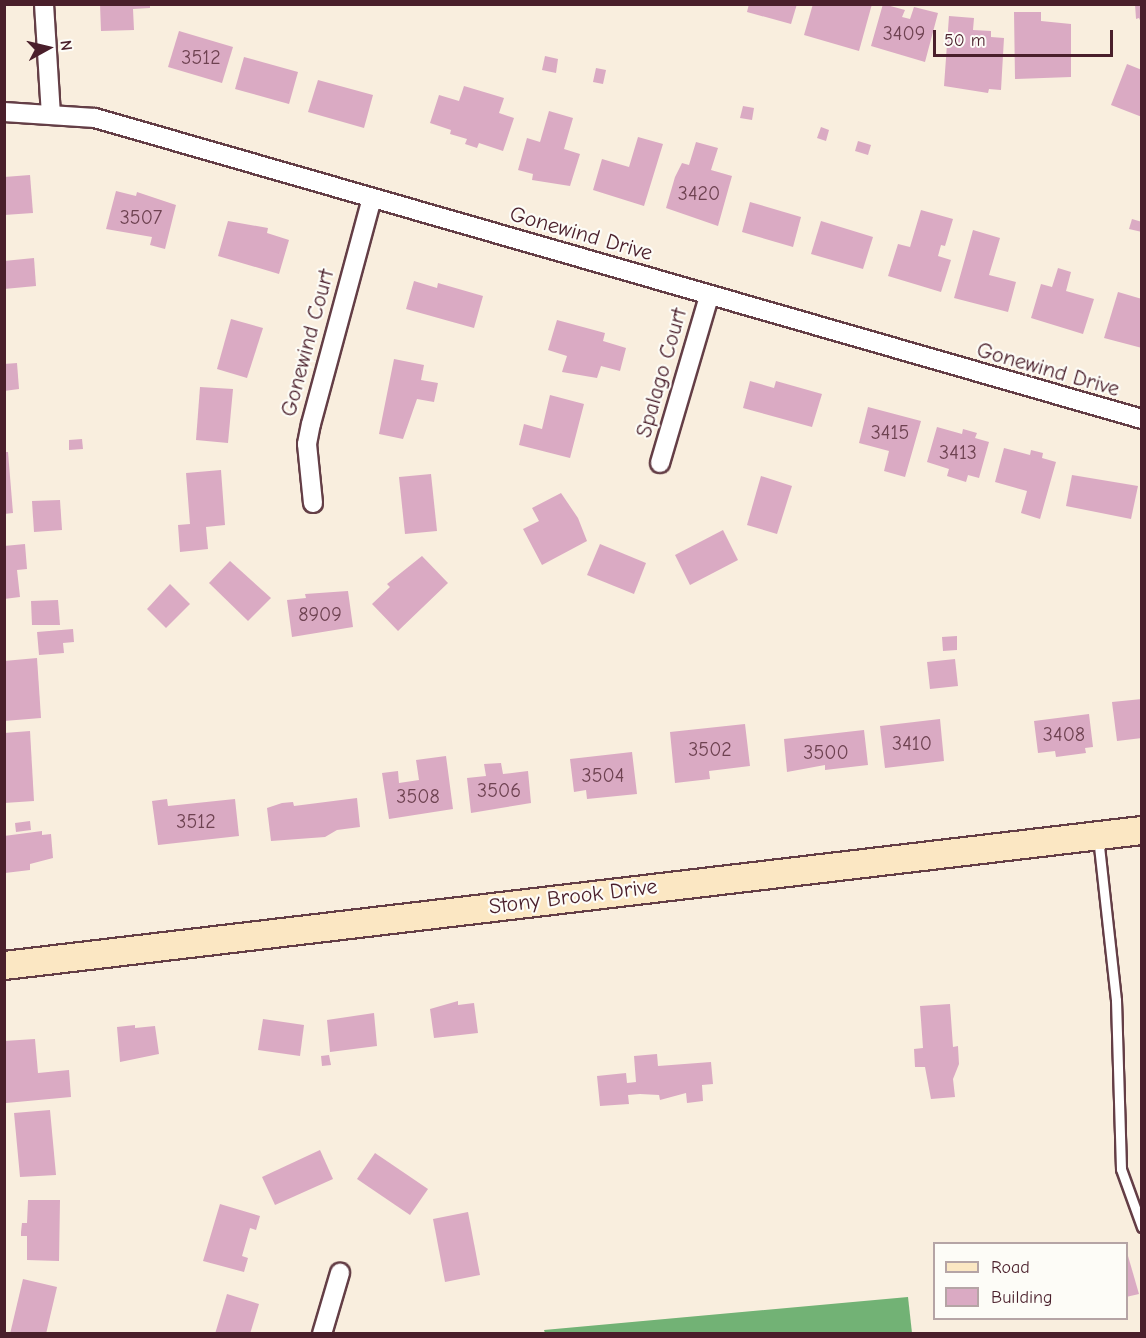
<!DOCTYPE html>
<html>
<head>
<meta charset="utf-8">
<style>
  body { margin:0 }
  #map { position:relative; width:1146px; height:1338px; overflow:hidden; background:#f9eede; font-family:"Comic Neue",sans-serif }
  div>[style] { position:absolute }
  .forest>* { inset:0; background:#72b275 }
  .building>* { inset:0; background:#daaac3 }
  .roads { filter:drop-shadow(2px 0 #643e46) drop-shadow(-2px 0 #643e46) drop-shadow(0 2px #643e46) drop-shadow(0 -2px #643e46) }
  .lane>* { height:9px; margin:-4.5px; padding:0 4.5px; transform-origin:4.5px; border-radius:4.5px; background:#fff }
  .street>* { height:18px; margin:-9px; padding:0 9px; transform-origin:9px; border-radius:9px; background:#fff }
  .secondary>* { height:27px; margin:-13.5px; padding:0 13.5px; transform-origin:13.5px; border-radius:13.5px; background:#fbe7c3 }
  span { translate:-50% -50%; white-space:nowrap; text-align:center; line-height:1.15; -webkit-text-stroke:4.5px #fdfcf7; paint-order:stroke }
  .number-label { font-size:20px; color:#6e4251 }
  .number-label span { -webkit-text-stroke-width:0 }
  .street-label { font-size:22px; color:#4a1f2b }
  .frame { position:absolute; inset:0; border:6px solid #4a1f2b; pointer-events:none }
  .legend { position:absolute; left:933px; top:1242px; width:195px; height:78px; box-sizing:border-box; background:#fdfcf7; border:2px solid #b5a4a5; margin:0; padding:8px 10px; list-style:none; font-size:18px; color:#4a1f2b }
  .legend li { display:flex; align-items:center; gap:12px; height:30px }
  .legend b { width:30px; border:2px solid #b5a4a5 }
  .north { position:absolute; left:18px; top:18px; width:60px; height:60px; -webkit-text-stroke:4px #fdfcf7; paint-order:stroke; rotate:82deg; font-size:16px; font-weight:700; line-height:24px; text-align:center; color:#4a1f2b }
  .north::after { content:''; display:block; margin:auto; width:21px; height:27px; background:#4a1f2b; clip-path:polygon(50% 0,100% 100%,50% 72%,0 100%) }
  .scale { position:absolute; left:933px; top:30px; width:180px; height:27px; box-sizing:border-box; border:3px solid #4a1f2b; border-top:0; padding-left:8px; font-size:18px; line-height:21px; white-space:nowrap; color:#4a1f2b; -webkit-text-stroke:4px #fdfcf7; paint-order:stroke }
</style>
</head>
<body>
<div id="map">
  <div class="forest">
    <i style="clip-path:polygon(908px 1297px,912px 1333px,545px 1333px,544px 1330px)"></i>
  </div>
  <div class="building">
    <i style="clip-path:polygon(100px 4px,150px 4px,150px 8px,133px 9px,134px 30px,101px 31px)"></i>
    <i style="clip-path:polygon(749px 4px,797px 4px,791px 24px,747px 12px)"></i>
    <i style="clip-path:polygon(813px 4px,872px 4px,859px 51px,804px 35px)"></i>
    <i style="clip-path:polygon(883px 4px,905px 10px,902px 17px,910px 19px,914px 7px,938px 13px,925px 62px,871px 46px)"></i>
    <i style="clip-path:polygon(1135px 4px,1142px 4px,1142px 25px,1139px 18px,1136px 19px)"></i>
    <i style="clip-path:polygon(1014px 12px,1041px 12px,1041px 21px,1071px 24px,1071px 77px,1015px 79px)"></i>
    <i style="clip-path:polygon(949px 16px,974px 18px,973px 30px,991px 31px,991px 37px,1004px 38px,1001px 90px,989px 89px,988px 93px,944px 86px)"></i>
    <i style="clip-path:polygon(179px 31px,233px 47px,222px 83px,168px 67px)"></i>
    <i style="clip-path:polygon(545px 56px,558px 59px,556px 73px,542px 70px)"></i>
    <i style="clip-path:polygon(244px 57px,298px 72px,289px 104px,235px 89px)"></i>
    <i style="clip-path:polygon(1127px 64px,1142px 70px,1142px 117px,1111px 105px)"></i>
    <i style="clip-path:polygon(596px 68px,606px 70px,603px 84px,593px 82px)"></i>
    <i style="clip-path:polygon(318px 80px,373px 95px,364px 128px,308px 112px)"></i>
    <i style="clip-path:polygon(464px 86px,504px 98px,499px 113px,514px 118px,503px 151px,479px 143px,477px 148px,465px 144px,467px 139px,450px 134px,451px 130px,430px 123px,439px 95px,459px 101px)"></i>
    <i style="clip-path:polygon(743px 106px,754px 108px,752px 120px,740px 118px)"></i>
    <i style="clip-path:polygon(549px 111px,573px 118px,564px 149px,580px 154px,570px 186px,532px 180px,533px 174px,518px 170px,527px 138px,540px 142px)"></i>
    <i style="clip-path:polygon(821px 127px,829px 130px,826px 141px,817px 138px)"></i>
    <i style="clip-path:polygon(638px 137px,663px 144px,644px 206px,593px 190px,602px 159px,629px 167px)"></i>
    <i style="clip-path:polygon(858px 141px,871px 145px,868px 155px,855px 151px)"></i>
    <i style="clip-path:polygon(696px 142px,718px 148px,711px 170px,732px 176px,718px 226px,666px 208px,675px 177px,682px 163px,689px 165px)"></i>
    <i style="clip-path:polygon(30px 175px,33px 213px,4px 215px,4px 177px)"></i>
    <i style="clip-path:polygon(116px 191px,136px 196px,137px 192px,176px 205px,165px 249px,150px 245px,152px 237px,106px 229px)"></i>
    <i style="clip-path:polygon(750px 202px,801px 217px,793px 247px,742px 232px)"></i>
    <i style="clip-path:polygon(921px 210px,953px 219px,945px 246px,941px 245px,938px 256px,951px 260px,941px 292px,888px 276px,898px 244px,910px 247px)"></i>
    <i style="clip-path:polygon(1132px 219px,1142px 222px,1142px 232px,1129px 229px)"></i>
    <i style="clip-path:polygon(228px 221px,268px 228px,267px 233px,289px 240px,279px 274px,218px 256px)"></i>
    <i style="clip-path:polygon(821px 221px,873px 237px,863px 269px,811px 254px)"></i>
    <i style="clip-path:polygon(973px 230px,1000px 238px,989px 275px,1016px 282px,1008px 312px,954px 298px)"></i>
    <i style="clip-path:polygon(34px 258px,36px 286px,4px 289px,4px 261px)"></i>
    <i style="clip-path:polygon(1058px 268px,1071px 272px,1066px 291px,1094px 299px,1083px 334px,1031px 318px,1041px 284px,1052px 287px)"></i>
    <i style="clip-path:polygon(414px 281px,437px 288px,438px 283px,483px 296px,474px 328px,406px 309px)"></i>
    <i style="clip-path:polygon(1118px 292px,1142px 299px,1142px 348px,1104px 338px)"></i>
    <i style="clip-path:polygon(231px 319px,263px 328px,247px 378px,217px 369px)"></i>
    <i style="clip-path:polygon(557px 320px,605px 333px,603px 341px,626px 348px,620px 371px,601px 366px,597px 378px,562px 372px,567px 356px,548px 350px)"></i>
    <i style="clip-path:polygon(394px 359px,424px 365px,421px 380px,438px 383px,434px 402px,417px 399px,403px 439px,379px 434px)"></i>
    <i style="clip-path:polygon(17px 363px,19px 389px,4px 391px,4px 364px)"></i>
    <i style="clip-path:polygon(750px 381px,774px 388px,776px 381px,822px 394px,812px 427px,743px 408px)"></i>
    <i style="clip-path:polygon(200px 387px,233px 389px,228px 443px,196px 440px)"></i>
    <i style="clip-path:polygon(550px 395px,584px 404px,570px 458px,519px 445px,524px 424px,542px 429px)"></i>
    <i style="clip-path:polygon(868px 407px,921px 421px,905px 477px,884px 471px,889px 451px,859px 443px)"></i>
    <i style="clip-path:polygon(937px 427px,962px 434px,963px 429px,977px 433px,975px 438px,989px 442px,979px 478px,968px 475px,966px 482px,947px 476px,949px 469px,927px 462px)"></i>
    <i style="clip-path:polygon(82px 439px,83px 449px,69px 450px,69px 440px)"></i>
    <i style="clip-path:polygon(1004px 448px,1030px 455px,1031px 450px,1043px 453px,1042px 458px,1056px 462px,1040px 519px,1021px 513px,1027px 491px,995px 482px)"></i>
    <i style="clip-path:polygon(4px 452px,8px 452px,13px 513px,4px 514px)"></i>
    <i style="clip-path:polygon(221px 470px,225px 525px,206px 527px,208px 549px,180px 552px,178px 525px,190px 524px,186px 473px)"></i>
    <i style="clip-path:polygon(431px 474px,437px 531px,405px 534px,399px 477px)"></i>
    <i style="clip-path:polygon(1072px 475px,1138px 486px,1131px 519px,1066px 506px)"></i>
    <i style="clip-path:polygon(761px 476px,792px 486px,777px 534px,747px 525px)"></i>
    <i style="clip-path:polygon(561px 493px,578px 518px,587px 541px,542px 565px,523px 529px,539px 521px,532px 508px)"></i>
    <i style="clip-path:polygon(60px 500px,62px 530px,34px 532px,32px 501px)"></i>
    <i style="clip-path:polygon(723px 530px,738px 560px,690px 585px,675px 555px)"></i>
    <i style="clip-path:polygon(25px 544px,27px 569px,17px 570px,20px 597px,4px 599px,4px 546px)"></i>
    <i style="clip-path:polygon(600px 544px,646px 563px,634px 594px,587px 575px)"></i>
    <i style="clip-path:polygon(422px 556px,448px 583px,398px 631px,372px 604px,390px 587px,387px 584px)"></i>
    <i style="clip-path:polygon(230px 561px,271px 598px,248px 621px,209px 583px)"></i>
    <i style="clip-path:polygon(170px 584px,190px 604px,166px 628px,147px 609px)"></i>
    <i style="clip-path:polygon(348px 591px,353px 627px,292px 637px,287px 600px,306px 598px,305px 594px)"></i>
    <i style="clip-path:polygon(58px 600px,60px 625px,32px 625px,31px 601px)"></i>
    <i style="clip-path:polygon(73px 629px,74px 642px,63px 643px,64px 653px,39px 655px,37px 632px)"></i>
    <i style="clip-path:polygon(957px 636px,957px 650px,943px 651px,942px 637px)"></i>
    <i style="clip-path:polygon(37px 658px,41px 718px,4px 721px,4px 661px)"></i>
    <i style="clip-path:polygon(955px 659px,958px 686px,930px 689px,927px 662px)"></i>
    <i style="clip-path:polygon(1142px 699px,1142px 738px,1117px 741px,1112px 702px)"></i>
    <i style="clip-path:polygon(1089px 714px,1093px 747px,1085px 748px,1086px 753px,1056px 757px,1055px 751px,1038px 753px,1034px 721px)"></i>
    <i style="clip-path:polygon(940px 719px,944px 761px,885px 768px,880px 726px)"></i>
    <i style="clip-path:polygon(745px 724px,750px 766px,709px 771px,710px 779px,675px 783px,670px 732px)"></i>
    <i style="clip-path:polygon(864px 730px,868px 765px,825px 770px,825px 765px,787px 772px,784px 739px)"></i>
    <i style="clip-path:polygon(30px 731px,34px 801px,4px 803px,4px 733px)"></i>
    <i style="clip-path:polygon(632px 752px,637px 794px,587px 799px,586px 790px,574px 792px,570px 759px)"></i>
    <i style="clip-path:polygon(446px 756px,453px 809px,389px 819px,382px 773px,398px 771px,399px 783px,419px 780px,416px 760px)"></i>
    <i style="clip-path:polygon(501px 763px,503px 774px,528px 771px,531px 803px,471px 813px,467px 778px,486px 776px,484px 764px)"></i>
    <i style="clip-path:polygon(357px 798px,360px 827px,337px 830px,325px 837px,271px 841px,267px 808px,282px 803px,293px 802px,294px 806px)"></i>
    <i style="clip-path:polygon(167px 799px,168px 806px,235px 799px,239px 836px,158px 845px,152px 801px)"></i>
    <i style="clip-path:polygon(30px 821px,31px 830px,16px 832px,15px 823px)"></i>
    <i style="clip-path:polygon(42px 831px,42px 835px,51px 834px,53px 858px,30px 864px,30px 870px,5px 873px,4px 836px)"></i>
    <i style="clip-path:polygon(458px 1001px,458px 1005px,474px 1003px,478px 1033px,434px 1038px,430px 1009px)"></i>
    <i style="clip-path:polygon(950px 1004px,953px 1047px,958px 1046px,959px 1064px,953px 1079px,955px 1097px,931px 1099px,925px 1067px,915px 1067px,914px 1049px,923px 1048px,920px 1006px)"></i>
    <i style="clip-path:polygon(374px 1013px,377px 1046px,330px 1052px,327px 1020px)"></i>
    <i style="clip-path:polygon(263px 1019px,304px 1025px,300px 1056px,258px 1050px)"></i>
    <i style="clip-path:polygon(135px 1025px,135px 1028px,155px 1026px,159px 1054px,120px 1062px,117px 1027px)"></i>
    <i style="clip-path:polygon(35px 1039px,38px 1073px,69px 1070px,71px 1097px,6px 1103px,4px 1041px)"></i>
    <i style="clip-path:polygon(657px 1054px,658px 1066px,711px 1062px,713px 1084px,702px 1085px,703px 1101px,687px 1103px,686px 1093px,660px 1100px,659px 1095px,640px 1094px,628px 1095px,629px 1104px,600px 1106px,597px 1076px,626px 1073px,627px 1083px,636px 1082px,634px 1056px)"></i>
    <i style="clip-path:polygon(329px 1055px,331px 1065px,322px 1066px,321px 1056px)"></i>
    <i style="clip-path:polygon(50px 1110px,56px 1175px,20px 1177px,14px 1113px)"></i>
    <i style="clip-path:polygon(320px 1150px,333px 1179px,275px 1205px,262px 1177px)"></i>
    <i style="clip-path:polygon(375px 1153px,428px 1189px,410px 1215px,357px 1179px)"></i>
    <i style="clip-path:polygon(28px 1200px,60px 1200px,59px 1261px,27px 1260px,27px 1236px,21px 1236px,21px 1232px,22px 1223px,27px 1223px)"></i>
    <i style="clip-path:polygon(220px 1204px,260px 1216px,256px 1230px,250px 1228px,242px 1256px,248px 1258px,244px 1272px,203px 1261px)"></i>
    <i style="clip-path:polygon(468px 1212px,480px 1275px,445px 1282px,433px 1219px)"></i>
    <i style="clip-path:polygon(1126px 1249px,1139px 1294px,1126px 1297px)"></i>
    <i style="clip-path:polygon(23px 1279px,57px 1287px,46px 1334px,10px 1334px)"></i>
    <i style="clip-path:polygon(227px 1294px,259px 1304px,250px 1334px,215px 1334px)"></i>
  </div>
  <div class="roads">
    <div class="lane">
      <i style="left:1098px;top:837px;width:164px;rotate:83.7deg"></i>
      <i style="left:1116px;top:1000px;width:169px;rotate:88.3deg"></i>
      <i style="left:1121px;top:1169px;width:62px;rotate:70.1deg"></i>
    </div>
    <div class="street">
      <i style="left:44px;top:4px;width:110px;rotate:86.4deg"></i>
      <i style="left:4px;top:112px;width:91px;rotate:3.8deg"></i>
      <i style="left:95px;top:118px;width:1089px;rotate:16.04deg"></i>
      <i style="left:660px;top:463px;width:173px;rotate:-73.6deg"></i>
      <i style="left:313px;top:503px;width:59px;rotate:-95.8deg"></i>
      <i style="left:307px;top:444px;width:20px;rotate:-79deg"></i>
      <i style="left:311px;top:424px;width:234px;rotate:-74.9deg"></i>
      <i style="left:322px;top:1334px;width:64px;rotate:-73.6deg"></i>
    </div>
    <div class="secondary">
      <i style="left:4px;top:965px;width:1146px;rotate:-6.77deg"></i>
    </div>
  </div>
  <div class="number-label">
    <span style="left:904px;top:33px">3409</span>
    <span style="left:201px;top:57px">3512</span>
    <span style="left:699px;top:193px">3420</span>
    <span style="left:141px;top:217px">3507</span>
    <span style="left:890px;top:432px">3415</span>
    <span style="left:958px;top:452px">3413</span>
    <span style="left:320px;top:614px">8909</span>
    <span style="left:1064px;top:734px">3408</span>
    <span style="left:912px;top:743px">3410</span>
    <span style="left:710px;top:749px">3502</span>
    <span style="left:826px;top:752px">3500</span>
    <span style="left:603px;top:775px">3504</span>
    <span style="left:499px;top:790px">3506</span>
    <span style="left:418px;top:796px">3508</span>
    <span style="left:196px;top:821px">3512</span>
  </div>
  <div class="street-label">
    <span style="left:581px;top:234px;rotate:16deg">Gonewind Drive</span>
    <span style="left:308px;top:343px;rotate:-75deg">Gonewind Court</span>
    <span style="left:1048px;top:370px;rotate:16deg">Gonewind Drive</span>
    <span style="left:662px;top:373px;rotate:-74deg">Spalago Court</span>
    <span style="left:573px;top:897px;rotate:-7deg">Stony Brook Drive</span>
  </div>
  <div class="frame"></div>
  <ul class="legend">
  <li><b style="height:8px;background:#fbe7c3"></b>Road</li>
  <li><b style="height:16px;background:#daaac3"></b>Building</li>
  </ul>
  <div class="north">N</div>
  <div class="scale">50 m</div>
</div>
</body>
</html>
